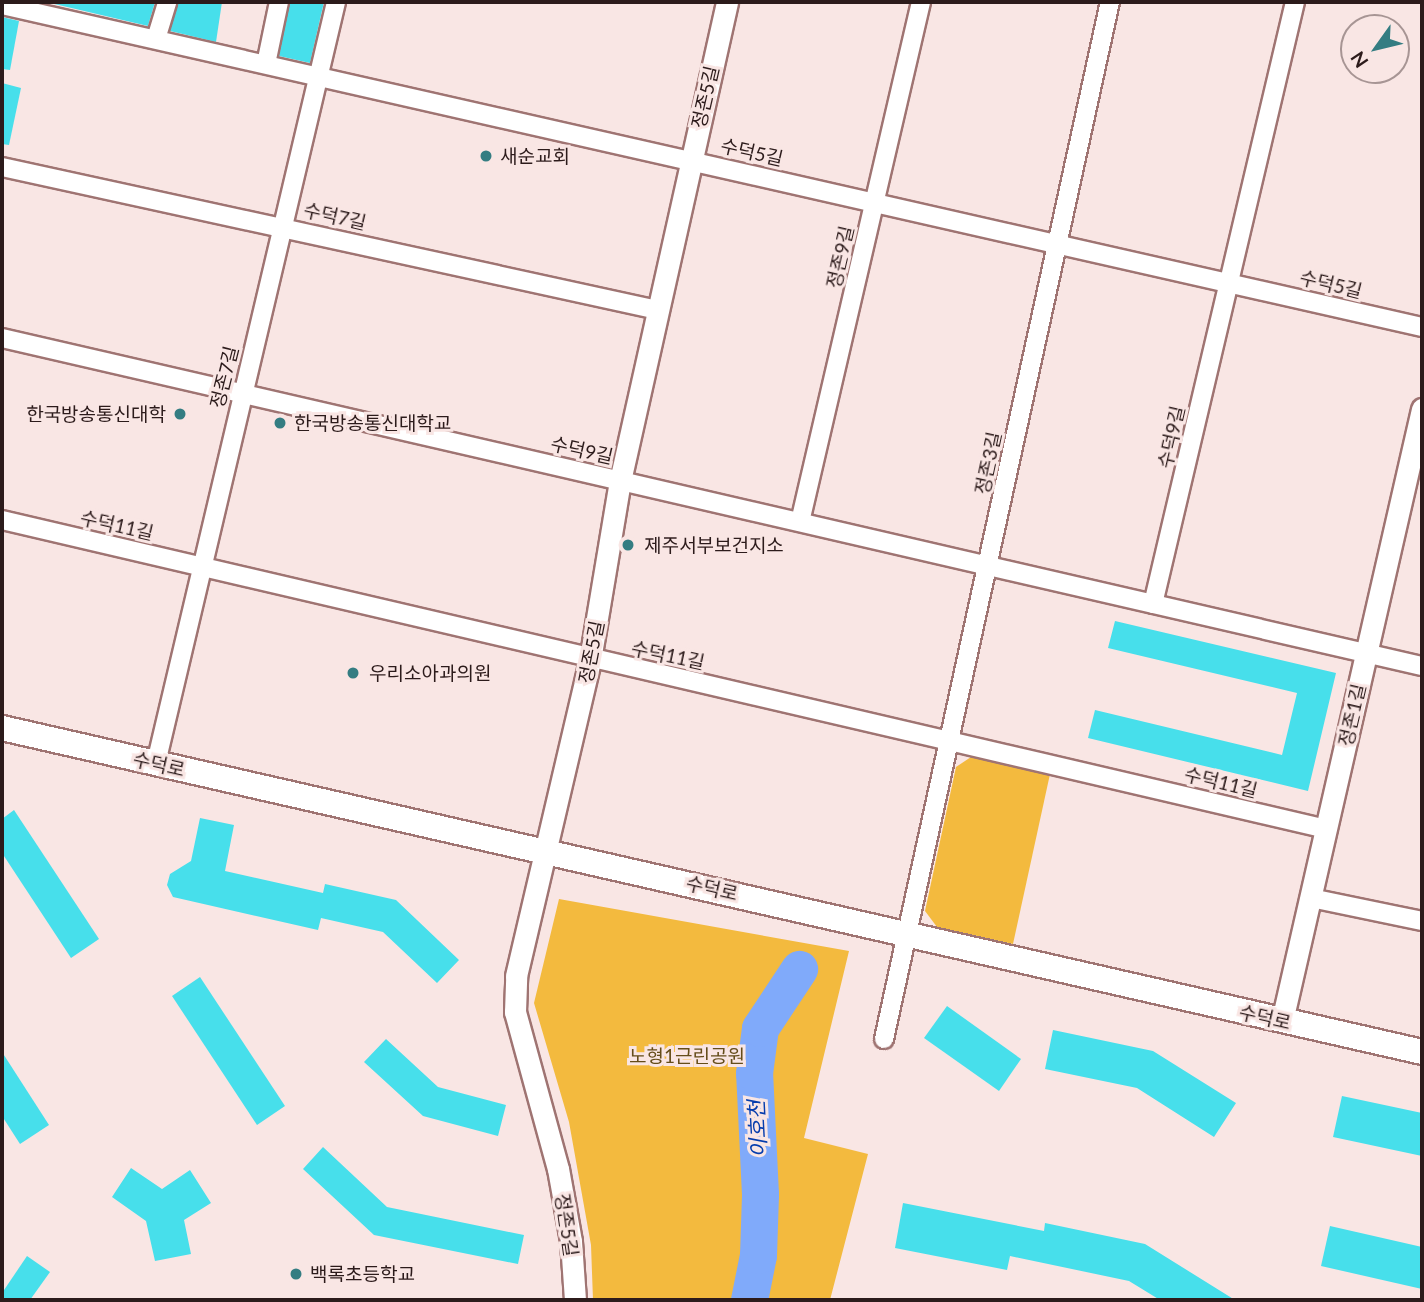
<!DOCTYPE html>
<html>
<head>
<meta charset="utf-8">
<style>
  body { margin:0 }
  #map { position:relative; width:1424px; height:1302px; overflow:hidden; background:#f9e6e4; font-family:Lato,"Noto Sans KR",sans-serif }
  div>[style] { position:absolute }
  .green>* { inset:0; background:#f3ba3e }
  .river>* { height:37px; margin:-18.5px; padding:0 18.5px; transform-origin:18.5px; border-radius:18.5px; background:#80aafa }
  .building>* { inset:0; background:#47dfeb }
  .roads { filter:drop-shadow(2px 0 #9f7472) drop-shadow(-2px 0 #9f7472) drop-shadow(0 2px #9f7472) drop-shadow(0 -2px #9f7472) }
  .minor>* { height:18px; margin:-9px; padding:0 9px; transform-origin:9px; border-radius:9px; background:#fff }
  .tertiary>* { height:21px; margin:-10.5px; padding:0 10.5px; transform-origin:10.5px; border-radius:10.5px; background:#fff }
  .secondary>* { height:24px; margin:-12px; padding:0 12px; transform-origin:12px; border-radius:12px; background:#fff }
  .dots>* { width:19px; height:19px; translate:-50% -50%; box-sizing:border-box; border:4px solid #f9e6e4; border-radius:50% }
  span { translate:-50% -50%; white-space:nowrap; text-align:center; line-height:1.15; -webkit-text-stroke:6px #f9e6e4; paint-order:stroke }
  .street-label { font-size:19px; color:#2c1b1b }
  .poi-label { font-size:19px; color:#2c1b1b }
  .left { translate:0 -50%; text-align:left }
  .right { translate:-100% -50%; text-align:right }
  .park-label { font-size:19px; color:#654d1a }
  .water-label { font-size:21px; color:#063dad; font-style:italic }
  .frame { position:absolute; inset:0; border:4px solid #2c1b1b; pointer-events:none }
  .north { position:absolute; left:1340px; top:14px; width:70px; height:70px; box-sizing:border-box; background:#f9e6e4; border:2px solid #a79594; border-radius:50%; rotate:236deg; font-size:19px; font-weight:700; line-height:28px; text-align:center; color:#2c1b1b }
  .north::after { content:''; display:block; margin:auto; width:24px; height:32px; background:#347d82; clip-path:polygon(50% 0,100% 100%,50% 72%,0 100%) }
</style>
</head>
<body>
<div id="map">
  <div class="green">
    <i style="clip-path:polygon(971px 757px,1050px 774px,1013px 944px,937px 927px,925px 911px,956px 767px)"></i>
    <i style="clip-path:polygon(559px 899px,849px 951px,804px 1138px,868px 1154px,830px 1300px,593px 1300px,591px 1245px,569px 1122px,534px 1003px)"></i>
  </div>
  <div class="river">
    <i style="left:749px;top:1300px;width:46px;rotate:-78.7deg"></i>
    <i style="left:758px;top:1255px;width:61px;rotate:-88.1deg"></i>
    <i style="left:760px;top:1194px;width:121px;rotate:-92.8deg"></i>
    <i style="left:754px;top:1073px;width:45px;rotate:-82.4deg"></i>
    <i style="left:760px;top:1028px;width:71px;rotate:-56.5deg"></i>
  </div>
  <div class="building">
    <i style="clip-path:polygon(46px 2px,155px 2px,148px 26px)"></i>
    <i style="clip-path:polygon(178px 2px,222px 2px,216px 42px,170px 31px)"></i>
    <i style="clip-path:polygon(290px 2px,324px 2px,310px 63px,279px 56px)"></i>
    <i style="clip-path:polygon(2px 17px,19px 21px,10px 70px,2px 69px)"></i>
    <i style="clip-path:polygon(2px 83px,21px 88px,9px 145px,2px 144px)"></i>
    <i style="clip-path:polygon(1115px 621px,1336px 673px,1308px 791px,1088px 738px,1095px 710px,1282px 755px,1297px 693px,1108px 648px)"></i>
    <i style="clip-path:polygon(14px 810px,99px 939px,71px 958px,2px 853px,2px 819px)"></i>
    <i style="clip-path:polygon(200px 818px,234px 825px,225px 871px,323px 893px,325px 884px,396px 900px,459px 960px,437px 983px,383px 932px,321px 918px,318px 930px,173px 897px,167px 885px,170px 874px,191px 861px)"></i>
    <i style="clip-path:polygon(200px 977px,285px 1106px,257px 1125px,172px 996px)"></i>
    <i style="clip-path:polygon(947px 1006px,1021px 1059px,999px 1091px,924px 1038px)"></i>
    <i style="clip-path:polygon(1053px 1030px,1153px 1051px,1236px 1103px,1214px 1137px,1137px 1088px,1045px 1069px)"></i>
    <i style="clip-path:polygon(386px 1039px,438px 1087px,506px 1105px,498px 1136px,423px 1116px,364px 1062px)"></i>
    <i style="clip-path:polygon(2px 1052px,49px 1125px,20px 1144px,2px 1116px)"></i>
    <i style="clip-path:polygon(1342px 1096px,1422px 1113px,1422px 1156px,1333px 1137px)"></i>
    <i style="clip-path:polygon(323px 1147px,387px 1207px,524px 1235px,518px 1264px,374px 1235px,303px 1169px)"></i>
    <i style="clip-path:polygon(131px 1168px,162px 1189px,190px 1170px,211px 1203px,184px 1220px,191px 1254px,155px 1261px,146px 1221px,112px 1197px)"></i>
    <i style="clip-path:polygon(903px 1203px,1044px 1231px,1045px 1223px,1145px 1244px,1235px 1300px,1160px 1300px,1129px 1281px,1010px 1256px,1007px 1270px,895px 1248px)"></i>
    <i style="clip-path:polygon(1330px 1226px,1422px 1247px,1422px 1289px,1321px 1266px)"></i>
    <i style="clip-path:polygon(27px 1256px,50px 1272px,30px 1300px,2px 1300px,2px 1293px)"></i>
  </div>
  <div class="roads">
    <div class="minor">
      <i style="left:2px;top:5px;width:1456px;rotate:12.78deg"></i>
      <i style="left:156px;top:39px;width:39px;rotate:-73deg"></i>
      <i style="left:266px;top:64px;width:63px;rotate:-78.2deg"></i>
      <i style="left:2px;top:167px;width:671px;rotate:12.3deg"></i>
      <i style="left:2px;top:338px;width:1457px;rotate:13.01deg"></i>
      <i style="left:2px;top:520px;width:1361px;rotate:13.13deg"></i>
      <i style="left:800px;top:522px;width:534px;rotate:-76.9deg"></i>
      <i style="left:1153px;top:604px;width:619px;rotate:-76.73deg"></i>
      <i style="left:156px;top:763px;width:782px;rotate:-76.69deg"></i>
      <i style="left:1311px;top:898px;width:113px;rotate:11.7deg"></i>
      <i style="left:884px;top:1039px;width:1061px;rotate:-77.71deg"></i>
    </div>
    <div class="tertiary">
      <i style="left:1282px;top:1021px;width:628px;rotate:-77.11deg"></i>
      <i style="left:575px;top:1300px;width:59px;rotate:-93.9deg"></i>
      <i style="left:571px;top:1241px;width:73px;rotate:-100.2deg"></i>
      <i style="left:558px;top:1169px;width:163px;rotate:-105.3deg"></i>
      <i style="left:515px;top:1012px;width:36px;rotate:-88deg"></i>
      <i style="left:516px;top:976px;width:325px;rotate:-76.8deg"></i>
      <i style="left:590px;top:660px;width:181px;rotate:-80.5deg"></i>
      <i style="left:620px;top:481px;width:491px;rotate:-77.4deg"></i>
    </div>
    <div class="secondary">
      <i style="left:2px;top:728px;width:1456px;rotate:12.85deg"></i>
    </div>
  </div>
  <div class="dots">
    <i style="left:486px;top:156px;background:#347d82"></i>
    <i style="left:180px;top:414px;background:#347d82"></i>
    <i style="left:280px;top:423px;background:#347d82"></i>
    <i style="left:628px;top:545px;background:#347d82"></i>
    <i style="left:353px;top:673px;background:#347d82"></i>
    <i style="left:296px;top:1274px;background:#347d82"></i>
  </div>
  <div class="street-label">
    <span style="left:705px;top:97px;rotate:-77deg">정존5길</span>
    <span style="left:752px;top:152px;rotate:13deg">수덕5길</span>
    <span style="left:335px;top:216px;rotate:13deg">수덕7길</span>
    <span style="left:840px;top:257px;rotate:-77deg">정존9길</span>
    <span style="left:1331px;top:284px;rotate:14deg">수덕5길</span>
    <span style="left:224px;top:377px;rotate:-76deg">정존7길</span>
    <span style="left:1171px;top:437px;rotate:-77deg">수덕9길</span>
    <span style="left:582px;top:450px;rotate:13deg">수덕9길</span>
    <span style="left:988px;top:463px;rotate:-78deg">정존3길</span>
    <span style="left:117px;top:525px;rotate:13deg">수덕11길</span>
    <span style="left:591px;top:652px;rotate:-79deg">정존5길</span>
    <span style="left:668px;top:655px;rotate:12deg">수덕11길</span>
    <span style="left:1352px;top:715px;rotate:-77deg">정존1길</span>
    <span style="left:159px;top:764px;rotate:13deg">수덕로</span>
    <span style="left:1221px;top:782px;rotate:14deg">수덕11길</span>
    <span style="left:712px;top:888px;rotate:13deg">수덕로</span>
    <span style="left:1265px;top:1017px;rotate:13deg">수덕로</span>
    <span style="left:567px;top:1225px;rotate:82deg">정존5길</span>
  </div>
  <div class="poi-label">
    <span class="left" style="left:500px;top:156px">새순교회</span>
    <span class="right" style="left:166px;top:414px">한국방송통신대학</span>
    <span class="left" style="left:294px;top:423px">한국방송통신대학교</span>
    <span class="left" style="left:644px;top:545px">제주서부보건지소</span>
    <span class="left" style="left:369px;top:673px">우리소아과의원</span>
    <span class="left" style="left:310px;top:1274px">백록초등학교</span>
  </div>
  <div class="park-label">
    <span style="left:687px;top:1056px">노형1근린공원</span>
  </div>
  <div class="water-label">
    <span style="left:757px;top:1129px;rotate:-93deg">이호천</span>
  </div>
  <div class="frame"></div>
  <div class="north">N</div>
</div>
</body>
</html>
